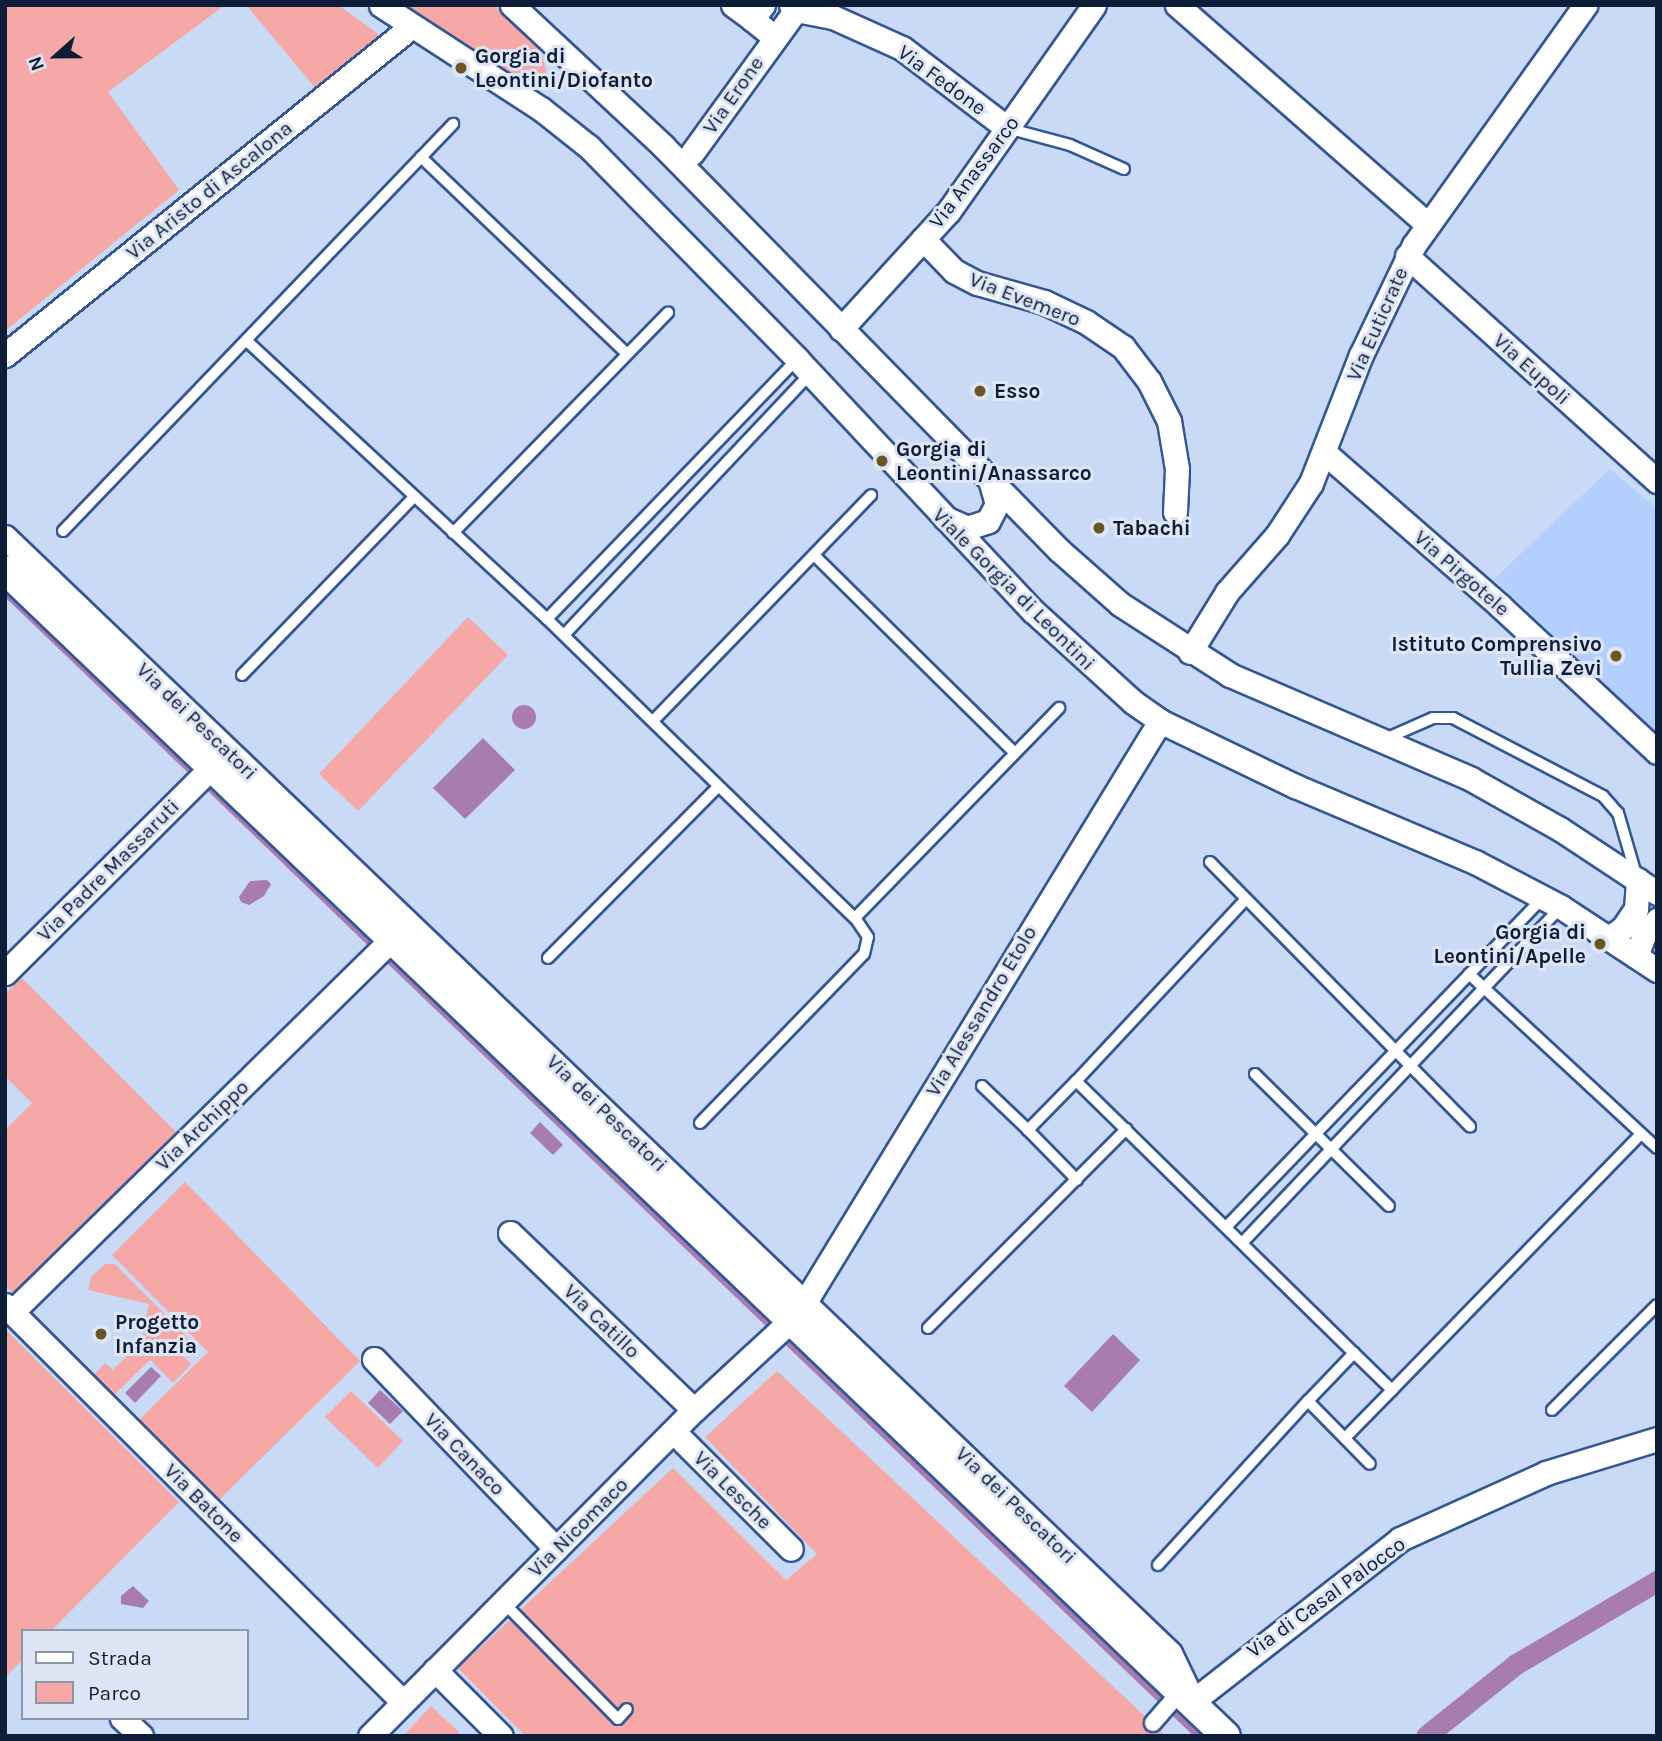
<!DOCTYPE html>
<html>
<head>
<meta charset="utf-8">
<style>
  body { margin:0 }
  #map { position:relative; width:1662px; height:1741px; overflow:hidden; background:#c8daf6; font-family:Karla,sans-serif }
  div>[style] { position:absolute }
  .built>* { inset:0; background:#b3cffd }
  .green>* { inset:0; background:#f5a8a6 }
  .water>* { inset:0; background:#a87bb1 }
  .round { border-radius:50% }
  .stream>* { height:6px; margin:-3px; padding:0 3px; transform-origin:3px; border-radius:3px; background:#a87bb1 }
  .canal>* { height:21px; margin:-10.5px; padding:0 10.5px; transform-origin:10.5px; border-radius:10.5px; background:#a87bb1 }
  .roads { filter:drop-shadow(2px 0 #335795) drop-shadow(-2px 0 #335795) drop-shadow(0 2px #335795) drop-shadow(0 -2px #335795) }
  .service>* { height:10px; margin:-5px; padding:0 5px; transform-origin:5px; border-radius:5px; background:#fff }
  .pedestrian>* { height:16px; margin:-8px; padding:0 8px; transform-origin:8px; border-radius:8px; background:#fff }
  .minor>* { height:23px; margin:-11.5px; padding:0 11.5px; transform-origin:11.5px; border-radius:11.5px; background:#fff }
  .tertiary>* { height:28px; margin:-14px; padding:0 14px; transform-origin:14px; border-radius:14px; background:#fff }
  .dots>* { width:19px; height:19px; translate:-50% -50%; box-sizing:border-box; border:4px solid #dee6f5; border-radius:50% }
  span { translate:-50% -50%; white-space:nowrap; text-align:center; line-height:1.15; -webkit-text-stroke:6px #dee6f5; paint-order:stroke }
  .poi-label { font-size:21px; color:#0d1d37; font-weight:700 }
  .left { translate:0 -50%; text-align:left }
  .right { translate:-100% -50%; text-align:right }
  .street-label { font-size:21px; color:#0d1d37 }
  .frame { position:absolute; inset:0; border:7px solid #0d1d37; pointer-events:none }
  .legend { position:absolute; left:21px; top:1629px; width:228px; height:91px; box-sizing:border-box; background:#dee6f5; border:2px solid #8a96a9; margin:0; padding:9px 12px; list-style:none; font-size:21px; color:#0d1d37 }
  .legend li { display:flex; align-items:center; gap:14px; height:35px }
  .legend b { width:35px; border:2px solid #8a96a9 }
  .north { position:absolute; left:21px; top:21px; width:70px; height:70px; -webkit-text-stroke:5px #dee6f5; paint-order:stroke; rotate:249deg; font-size:19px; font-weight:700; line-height:28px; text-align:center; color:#0d1d37 }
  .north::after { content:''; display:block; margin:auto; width:24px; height:32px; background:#0d1d37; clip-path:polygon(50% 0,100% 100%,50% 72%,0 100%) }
</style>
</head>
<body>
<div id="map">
  <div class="built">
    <i style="clip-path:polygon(1610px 469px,1657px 509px,1657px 733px,1494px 579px)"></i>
  </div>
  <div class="green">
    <i style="clip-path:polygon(5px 5px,225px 5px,108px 92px,179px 190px,5px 331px)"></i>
    <i style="clip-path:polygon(246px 5px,338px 5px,381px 36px,316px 89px)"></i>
    <i style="clip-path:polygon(394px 5px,493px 5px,541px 50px,547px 76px,531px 90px)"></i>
    <i style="clip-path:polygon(468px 617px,508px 655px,358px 811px,319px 774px)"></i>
    <i style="clip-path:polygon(22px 978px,177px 1133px,15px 1295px,5px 1285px,5px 1130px,32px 1103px,5px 1076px,5px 994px)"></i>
    <i style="clip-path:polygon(185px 1182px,360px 1361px,217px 1502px,138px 1421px,208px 1352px,112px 1255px)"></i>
    <i style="clip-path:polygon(105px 1264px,115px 1264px,193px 1343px,181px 1354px,191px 1364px,173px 1383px,150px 1360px,113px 1396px,93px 1376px,105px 1363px,113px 1370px,141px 1342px,149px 1304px,88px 1290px,91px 1277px)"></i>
    <i style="clip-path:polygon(5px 1329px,179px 1502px,51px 1631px,23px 1631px,23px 1660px,5px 1677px)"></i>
    <i style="clip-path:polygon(777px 1371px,1166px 1736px,525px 1736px,458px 1668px,673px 1468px,786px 1580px,817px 1554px,705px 1437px)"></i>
    <i style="clip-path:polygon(351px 1391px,403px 1441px,378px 1468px,325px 1417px)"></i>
    <i style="clip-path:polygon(431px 1706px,463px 1736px,403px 1736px)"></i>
  </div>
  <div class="water">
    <i class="round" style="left:512px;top:705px;width:24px;height:24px"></i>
    <i style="clip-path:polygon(483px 738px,515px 770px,465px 819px,433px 788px)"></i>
    <i style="clip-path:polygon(267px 880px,271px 884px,264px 896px,249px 905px,241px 902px,239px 897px,250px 881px)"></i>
    <i style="clip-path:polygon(540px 1122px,563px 1145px,553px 1155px,530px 1133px)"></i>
    <i style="clip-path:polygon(1113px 1334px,1140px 1360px,1092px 1412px,1064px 1386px)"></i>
    <i style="clip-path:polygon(151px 1367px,161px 1376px,135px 1403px,125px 1393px)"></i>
    <i style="clip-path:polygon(380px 1390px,403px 1411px,390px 1424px,368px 1403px)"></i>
    <i style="clip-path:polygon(133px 1586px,149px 1601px,143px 1608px,121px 1604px,121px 1596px)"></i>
  </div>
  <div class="stream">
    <i style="left:5px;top:593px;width:265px;rotate:43.8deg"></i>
    <i style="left:204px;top:783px;width:238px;rotate:44deg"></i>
    <i style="left:383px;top:955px;width:1129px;rotate:43.78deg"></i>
  </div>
  <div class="canal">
    <i style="left:1426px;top:1736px;width:115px;rotate:-38.7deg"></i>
    <i style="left:1516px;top:1664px;width:164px;rotate:-30.5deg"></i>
  </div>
  <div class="roads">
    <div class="service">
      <i style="left:1007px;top:128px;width:65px;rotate:15.1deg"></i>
      <i style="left:1070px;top:145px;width:59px;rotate:24deg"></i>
      <i style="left:421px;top:157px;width:285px;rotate:43.7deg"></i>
      <i style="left:248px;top:342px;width:408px;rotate:42.8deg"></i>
      <i style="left:547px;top:619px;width:429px;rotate:44.2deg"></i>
      <i style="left:63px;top:531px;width:564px;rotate:-46.22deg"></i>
      <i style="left:453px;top:533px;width:308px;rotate:-45.7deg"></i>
      <i style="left:815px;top:556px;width:279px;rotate:44.6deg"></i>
      <i style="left:547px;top:619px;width:361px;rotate:-46.1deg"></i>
      <i style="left:564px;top:635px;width:360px;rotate:-46.7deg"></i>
      <i style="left:242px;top:675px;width:248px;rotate:-46deg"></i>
      <i style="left:653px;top:721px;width:314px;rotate:-46deg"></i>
      <i style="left:1385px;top:739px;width:52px;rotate:-23.6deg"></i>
      <i style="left:1433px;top:718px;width:20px"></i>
      <i style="left:1453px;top:718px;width:169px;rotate:27.5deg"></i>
      <i style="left:1603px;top:796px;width:23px;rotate:49deg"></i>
      <i style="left:1618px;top:813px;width:68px;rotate:73.7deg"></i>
      <i style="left:1210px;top:862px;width:371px;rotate:45.5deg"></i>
      <i style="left:1246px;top:899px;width:249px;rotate:133deg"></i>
      <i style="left:1076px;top:1081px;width:389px;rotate:44.4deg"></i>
      <i style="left:548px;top:958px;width:241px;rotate:-45.2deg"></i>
      <i style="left:1469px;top:974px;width:256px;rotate:42.8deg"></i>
      <i style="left:1255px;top:1074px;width:188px;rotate:44.6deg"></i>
      <i style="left:1076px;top:1081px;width:69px;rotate:134.4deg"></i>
      <i style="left:1028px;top:1130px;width:70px;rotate:45.6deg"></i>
      <i style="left:982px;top:1086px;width:64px;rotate:43.7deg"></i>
      <i style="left:700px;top:1123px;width:235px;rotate:-45.9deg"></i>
      <i style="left:864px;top:954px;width:17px;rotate:-77deg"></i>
      <i style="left:868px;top:937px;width:23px;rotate:-124deg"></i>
      <i style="left:855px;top:918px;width:293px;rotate:-45.8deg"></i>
      <i style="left:1228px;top:1225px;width:453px;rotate:-46.1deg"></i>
      <i style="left:1244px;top:1241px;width:460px;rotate:-46.5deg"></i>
      <i style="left:928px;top:1328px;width:281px;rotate:-45.1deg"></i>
      <i style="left:1392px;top:1390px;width:357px;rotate:-45.8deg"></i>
      <i style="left:1552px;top:1410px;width:148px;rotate:-45deg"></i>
      <i style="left:1345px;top:1438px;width:67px;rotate:-45.6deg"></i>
      <i style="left:1392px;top:1390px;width:53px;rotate:-135.8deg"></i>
      <i style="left:1354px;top:1353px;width:66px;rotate:133.8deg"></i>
      <i style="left:1308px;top:1401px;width:88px;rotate:45.5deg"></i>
      <i style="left:1158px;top:1565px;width:222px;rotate:-47.6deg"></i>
      <i style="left:503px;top:1602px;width:164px;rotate:45.5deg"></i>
      <i style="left:618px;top:1719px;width:13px;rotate:-48deg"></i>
    </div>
    <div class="pedestrian">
      <i style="left:1153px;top:1723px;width:38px;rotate:-49deg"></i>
    </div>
    <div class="minor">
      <i style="left:381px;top:5px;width:191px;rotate:33deg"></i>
      <i style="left:541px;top:109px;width:61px;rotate:38.4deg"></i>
      <i style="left:589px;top:147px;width:297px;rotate:45.5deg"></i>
      <i style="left:797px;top:359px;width:345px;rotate:46.9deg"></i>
      <i style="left:1033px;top:611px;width:135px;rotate:42.3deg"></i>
      <i style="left:1133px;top:702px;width:33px;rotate:35deg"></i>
      <i style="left:1160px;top:721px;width:150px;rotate:25.7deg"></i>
      <i style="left:1295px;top:786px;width:195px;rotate:22.9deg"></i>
      <i style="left:1475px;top:862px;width:97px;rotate:27.6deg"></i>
      <i style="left:1561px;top:907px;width:115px;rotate:33.3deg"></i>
      <i style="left:512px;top:5px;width:207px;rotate:43deg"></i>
      <i style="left:663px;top:146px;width:566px;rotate:45.57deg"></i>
      <i style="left:1059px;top:550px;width:81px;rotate:41.5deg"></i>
      <i style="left:1120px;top:604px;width:131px;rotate:32.8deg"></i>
      <i style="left:1230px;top:675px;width:262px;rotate:23.3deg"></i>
      <i style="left:1471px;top:779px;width:102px;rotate:29.3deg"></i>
      <i style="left:1560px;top:829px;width:116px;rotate:33.4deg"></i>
      <i style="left:733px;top:5px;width:24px;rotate:36deg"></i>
      <i style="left:763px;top:5px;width:18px;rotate:128deg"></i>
      <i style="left:752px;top:19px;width:28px;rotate:39deg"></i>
      <i style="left:1177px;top:5px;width:332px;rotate:41.2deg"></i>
      <i style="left:796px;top:10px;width:38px;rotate:11deg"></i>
      <i style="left:833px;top:17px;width:76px;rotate:24.2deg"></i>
      <i style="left:902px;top:48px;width:132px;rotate:37.3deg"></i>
      <i style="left:692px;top:153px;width:177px;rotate:-54deg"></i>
      <i style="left:796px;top:10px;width:7px;rotate:-135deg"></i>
      <i style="left:923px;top:239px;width:45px;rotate:45.9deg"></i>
      <i style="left:954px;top:271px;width:26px;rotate:28deg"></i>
      <i style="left:977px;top:283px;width:70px;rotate:15.8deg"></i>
      <i style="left:1044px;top:302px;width:47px;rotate:25.5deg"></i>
      <i style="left:1086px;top:322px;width:45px;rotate:34deg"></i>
      <i style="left:1123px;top:347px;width:43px;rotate:52.6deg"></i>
      <i style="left:1149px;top:381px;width:45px;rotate:63.4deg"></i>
      <i style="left:1169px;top:421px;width:49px;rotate:80.5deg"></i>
      <i style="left:1177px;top:469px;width:43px;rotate:92.7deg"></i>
      <i style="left:1407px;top:256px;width:336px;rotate:42deg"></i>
      <i style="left:841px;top:329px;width:159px;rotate:-47.6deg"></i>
      <i style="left:948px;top:212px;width:253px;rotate:-54.8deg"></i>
      <i style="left:5px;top:355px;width:523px;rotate:-38.95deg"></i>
      <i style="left:1326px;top:454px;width:231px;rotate:41.1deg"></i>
      <i style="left:1500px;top:606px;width:214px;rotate:42.9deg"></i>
      <i style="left:945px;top:518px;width:24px;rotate:24deg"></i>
      <i style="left:967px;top:528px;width:22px;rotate:-18deg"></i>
      <i style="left:988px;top:521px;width:19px;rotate:-62deg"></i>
      <i style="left:997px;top:504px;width:25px;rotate:-106deg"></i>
      <i style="left:5px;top:537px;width:1613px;rotate:43.77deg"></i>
      <i style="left:1170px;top:1653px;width:53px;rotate:64.4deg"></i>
      <i style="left:1193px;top:1701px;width:263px;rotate:-38deg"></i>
      <i style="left:1400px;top:1539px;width:160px;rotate:-24.3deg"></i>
      <i style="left:1546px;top:1473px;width:116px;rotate:-17deg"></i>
      <i style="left:1190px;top:652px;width:70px;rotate:-58.3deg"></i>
      <i style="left:1227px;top:592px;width:76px;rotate:-48.7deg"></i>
      <i style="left:1277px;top:535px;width:62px;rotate:-56.8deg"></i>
      <i style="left:1311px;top:483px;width:137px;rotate:-68.7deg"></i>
      <i style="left:1361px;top:355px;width:122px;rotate:-64.3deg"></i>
      <i style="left:1414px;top:245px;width:295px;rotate:-54.5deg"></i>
      <i style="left:1609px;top:938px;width:17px;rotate:-36deg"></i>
      <i style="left:1623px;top:928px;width:23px;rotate:-56deg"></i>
      <i style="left:1636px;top:909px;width:29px;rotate:-86deg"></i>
      <i style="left:1636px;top:956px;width:25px;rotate:-69deg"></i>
      <i style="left:1645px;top:933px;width:18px;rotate:-47deg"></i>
      <i style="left:5px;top:973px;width:292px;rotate:-44.9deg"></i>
      <i style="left:510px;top:1233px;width:255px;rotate:43.9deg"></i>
      <i style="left:805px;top:1302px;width:681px;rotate:-58.57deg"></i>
      <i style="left:5px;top:1305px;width:562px;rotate:44.93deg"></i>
      <i style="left:12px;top:1312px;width:532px;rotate:-44.47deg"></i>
      <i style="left:374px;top:1359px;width:263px;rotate:46.2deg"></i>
      <i style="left:674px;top:1432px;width:165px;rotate:45deg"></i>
      <i style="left:435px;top:1670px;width:93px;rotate:45deg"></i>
      <i style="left:122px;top:1718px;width:26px;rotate:43deg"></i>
      <i style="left:370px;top:1736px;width:460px;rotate:-45.2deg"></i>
      <i style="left:694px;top:1410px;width:129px;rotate:-42.8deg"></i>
    </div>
    <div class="tertiary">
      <i style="left:5px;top:570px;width:1688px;rotate:43.68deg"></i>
    </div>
  </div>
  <div class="dots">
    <i style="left:461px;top:68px;background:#6d5425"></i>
    <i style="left:980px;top:391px;background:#6d5425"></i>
    <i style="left:882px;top:461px;background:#6d5425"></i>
    <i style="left:1099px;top:528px;background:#6d5425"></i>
    <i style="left:1616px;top:656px;background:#6d5425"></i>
    <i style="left:1600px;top:944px;background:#6d5425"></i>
    <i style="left:101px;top:1334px;background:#6d5425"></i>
  </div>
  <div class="poi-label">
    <span class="left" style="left:475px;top:68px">Gorgia di<br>Leontini/Diofanto</span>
    <span class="left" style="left:994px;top:391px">Esso</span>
    <span class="left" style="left:896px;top:461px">Gorgia di<br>Leontini/Anassarco</span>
    <span class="left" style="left:1113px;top:528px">Tabachi</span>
    <span class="right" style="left:1602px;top:656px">Istituto Comprensivo<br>Tullia Zevi</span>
    <span class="right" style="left:1586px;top:944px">Gorgia di<br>Leontini/Apelle</span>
    <span class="left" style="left:115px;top:1334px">Progetto<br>Infanzia</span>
  </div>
  <div class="street-label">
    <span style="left:942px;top:80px;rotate:36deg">Via Fedone</span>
    <span style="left:733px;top:95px;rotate:-55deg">Via Erone</span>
    <span style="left:974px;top:172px;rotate:-53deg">Via Anassarco</span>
    <span style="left:209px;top:190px;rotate:-39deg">Via Aristo di Ascalona</span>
    <span style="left:1025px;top:299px;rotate:21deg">Via Evemero</span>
    <span style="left:1377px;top:324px;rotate:-66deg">Via Euticrate</span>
    <span style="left:1532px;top:369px;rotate:42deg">Via Eupoli</span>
    <span style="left:1462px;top:573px;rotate:41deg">Via Pirgotele</span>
    <span style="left:1014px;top:589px;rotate:45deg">Viale Gorgia di Leontini</span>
    <span style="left:197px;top:721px;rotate:44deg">Via dei Pescatori</span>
    <span style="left:108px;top:870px;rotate:-45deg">Via Padre Massaruti</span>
    <span style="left:981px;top:1011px;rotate:-59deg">Via Alessandro Etolo</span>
    <span style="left:607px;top:1113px;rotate:44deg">Via dei Pescatori</span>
    <span style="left:202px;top:1125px;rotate:-44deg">Via Archippo</span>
    <span style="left:602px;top:1321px;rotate:44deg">Via Catillo</span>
    <span style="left:465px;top:1454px;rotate:46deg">Via Canaco</span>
    <span style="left:733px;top:1490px;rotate:45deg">Via Lesche</span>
    <span style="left:204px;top:1503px;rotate:45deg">Via Batone</span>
    <span style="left:1016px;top:1505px;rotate:44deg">Via dei Pescatori</span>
    <span style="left:578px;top:1527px;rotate:-45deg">Via Nicomaco</span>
    <span style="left:1326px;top:1597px;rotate:-36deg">Via di Casal Palocco</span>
  </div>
  <div class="frame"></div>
  <ul class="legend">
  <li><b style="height:9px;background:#fff"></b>Strada</li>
  <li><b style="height:19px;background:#f5a8a6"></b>Parco</li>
  </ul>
  <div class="north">N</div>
</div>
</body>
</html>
